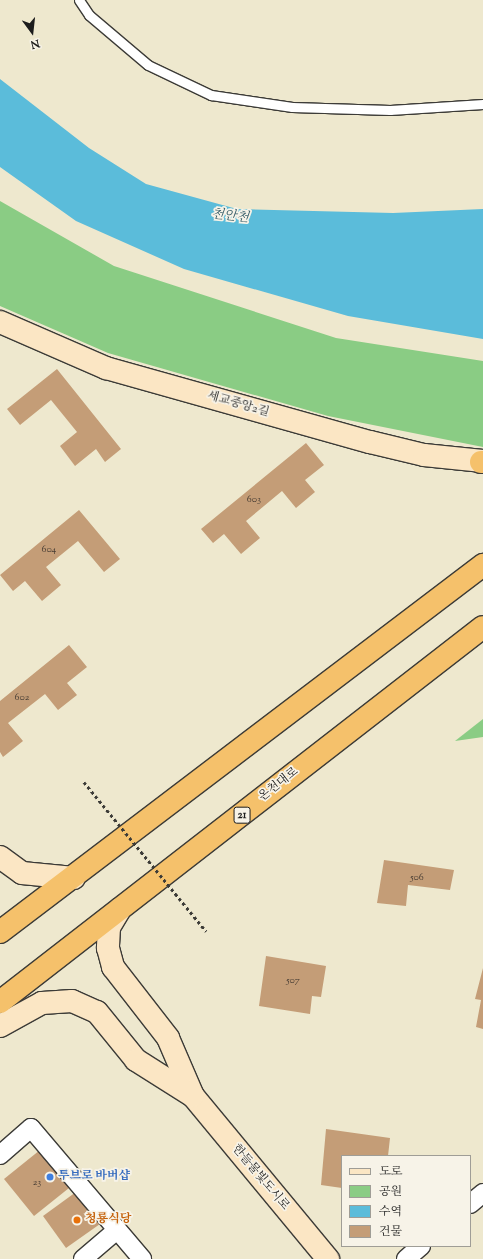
<!DOCTYPE html>
<html>
<head>
<meta charset="utf-8">
<style>
  body { margin:0 }
  #map { position:relative; width:483px; height:1259px; overflow:hidden; background:#eee8ce; font-family:"Sorts Mill Goudy","Noto Serif KR",serif }
  div>[style] { position:absolute }
  .green>* { inset:0; background:#8acc84 }
  .water>* { inset:0; background:#5bbcda }
  .building>* { inset:0; background:#c49d77 }
  .roads { filter:drop-shadow(1px 0 #3c3b37) drop-shadow(-1px 0 #3c3b37) drop-shadow(0 1px #3c3b37) drop-shadow(0 -1px #3c3b37) }
  .lane>* { height:9px; margin:-4.5px; padding:0 4.5px; transform-origin:4.5px; border-radius:4.5px; background:#fff }
  .street>* { height:18px; margin:-9px; padding:0 9px; transform-origin:9px; border-radius:9px; background:#fff }
  .secondary>* { height:22px; margin:-11px; padding:0 11px; transform-origin:11px; border-radius:11px; background:#fbe6c4 }
  .highway>* { height:22px; margin:-11px; padding:0 11px; transform-origin:11px; border-radius:11px; background:#f5c16b }
  .path-bridge>* { height:2.5px; margin-top:-1.25px; transform-origin:0; background:repeating-linear-gradient(90deg,#3c3b37 0 3px,transparent 0 6px) }
  .dots>* { width:11px; height:11px; translate:-50% -50%; box-sizing:border-box; border:2px solid #f7f3e8; border-radius:50% }
  span { translate:-50% -50%; white-space:nowrap; text-align:center; line-height:1.15; -webkit-text-stroke:3.5px #f7f3e8; paint-order:stroke }
  .number-label { font-size:10px; color:#463c33 }
  .number-label span { -webkit-text-stroke-width:0 }
  .shield-label span { padding:1px 3px; background:#f7f3e8; border:1px solid; border-radius:3px; -webkit-text-stroke-width:0 }
  .shield-label { font-size:11px; color:#1c1c1c; font-weight:700 }
  .street-label { font-size:12px; color:#1c1c1c }
  .shop-label { font-size:12px; color:#366cbe; font-weight:700 }
  .left { translate:0 -50%; text-align:left }
  .food-label { font-size:12px; color:#c56008; font-weight:700 }
  .water-label { font-size:13px; color:#355c68; font-style:italic }
  .legend { position:absolute; left:341px; top:1155px; width:130px; height:92px; box-sizing:border-box; background:#f7f3e8; border:1px solid #9f9d96; margin:0; padding:5px 7px; list-style:none; font-size:12px; color:#1c1c1c }
  .legend li { display:flex; align-items:center; gap:8px; height:20px }
  .legend b { width:20px; border:1px solid #9f9d96 }
  .north { position:absolute; left:12px; top:12px; width:40px; height:40px; -webkit-text-stroke:3px #f7f3e8; paint-order:stroke; rotate:165deg; font-size:11px; font-weight:700; line-height:16px; text-align:center; color:#1c1c1c }
  .north::after { content:''; display:block; margin:auto; width:14px; height:18px; background:#1c1c1c; clip-path:polygon(50% 0,100% 100%,50% 72%,0 100%) }
</style>
</head>
<body>
<div id="map">
  <div class="green">
    <i style="clip-path:polygon(0 201px,114px 266px,336px 338px,483px 361px,483px 447px,328px 416px,108px 353px,0 306px)"></i>
    <i style="clip-path:polygon(483px 719px,483px 737px,455px 741px)"></i>
  </div>
  <div class="water">
    <i style="clip-path:polygon(0 79px,89px 148px,146px 184px,237px 209px,393px 213px,483px 209px,483px 339px,348px 316px,184px 269px,76px 221px,0 167px)"></i>
  </div>
  <div class="building">
    <i style="clip-path:polygon(57px 369px,121px 449px,105px 462px,96px 449px,75px 466px,60px 446px,77px 432px,51px 400px,20px 425px,7px 409px)"></i>
    <i style="clip-path:polygon(306px 443px,324px 465px,305px 480px,315px 492px,296px 508px,282px 491px,246px 521px,260px 538px,241px 554px,224px 534px,213px 543px,201px 529px)"></i>
    <i style="clip-path:polygon(79px 510px,120px 559px,104px 572px,78px 541px,46px 567px,61px 585px,42px 601px,25px 581px,13px 591px,0 575px)"></i>
    <i style="clip-path:polygon(69px 645px,87px 667px,67px 683px,77px 695px,58px 710px,45px 694px,8px 723px,23px 741px,3px 757px,0 752px,0 701px)"></i>
    <i style="clip-path:polygon(384px 860px,454px 870px,450px 890px,408px 885px,406px 906px,377px 903px)"></i>
    <i style="clip-path:polygon(266px 956px,326px 966px,321px 997px,312px 996px,310px 1014px,259px 1006px)"></i>
    <i style="clip-path:polygon(483px 968px,483px 1029px,476px 1027px,481px 1000px,475px 999px)"></i>
    <i style="clip-path:polygon(326px 1129px,390px 1138px,388px 1156px,342px 1156px,342px 1188px,321px 1185px)"></i>
    <i style="clip-path:polygon(40px 1150px,69px 1188px,34px 1216px,4px 1179px)"></i>
    <i style="clip-path:polygon(76px 1192px,100px 1224px,66px 1248px,43px 1216px)"></i>
  </div>
  <div class="roads">
    <div class="lane">
      <i style="left:79px;top:0;width:18px;rotate:56deg"></i>
      <i style="left:89px;top:15px;width:77px;rotate:40.3deg"></i>
      <i style="left:148px;top:65px;width:70px;rotate:25.5deg"></i>
      <i style="left:211px;top:95px;width:82px;rotate:8.4deg"></i>
      <i style="left:292px;top:107px;width:98px;rotate:1.8deg"></i>
      <i style="left:390px;top:110px;width:93px;rotate:-3.7deg"></i>
    </div>
    <div class="street">
      <i style="left:0;top:1155px;width:41px;rotate:-41.1deg"></i>
      <i style="left:31px;top:1128px;width:172px;rotate:49.7deg"></i>
      <i style="left:470px;top:1204px;width:17px;rotate:-40deg"></i>
      <i style="left:83px;top:1259px;width:45px;rotate:-40.5deg"></i>
      <i style="left:406px;top:1259px;width:20px;rotate:-41deg"></i>
    </div>
    <div class="secondary">
      <i style="left:0;top:322px;width:116px;rotate:23.5deg"></i>
      <i style="left:106px;top:368px;width:274px;rotate:15.7deg"></i>
      <i style="left:370px;top:442px;width:56px;rotate:13.5deg"></i>
      <i style="left:424px;top:455px;width:59px;rotate:5.8deg"></i>
      <i style="left:0;top:857px;width:27px;rotate:36deg"></i>
      <i style="left:22px;top:873px;width:52px;rotate:5.5deg"></i>
      <i style="left:120px;top:909px;width:21px;rotate:121deg"></i>
      <i style="left:109px;top:927px;width:21px;rotate:93deg"></i>
      <i style="left:108px;top:948px;width:20px;rotate:75deg"></i>
      <i style="left:113px;top:967px;width:90px;rotate:52.2deg"></i>
      <i style="left:168px;top:1038px;width:63px;rotate:66.7deg"></i>
      <i style="left:193px;top:1096px;width:212px;rotate:50.4deg"></i>
      <i style="left:0;top:1026px;width:48px;rotate:-28.7deg"></i>
      <i style="left:42px;top:1003px;width:30px;rotate:-4deg"></i>
      <i style="left:72px;top:1001px;width:27px;rotate:24deg"></i>
      <i style="left:97px;top:1012px;width:62px;rotate:50.9deg"></i>
      <i style="left:136px;top:1060px;width:67px;rotate:32.3deg"></i>
    </div>
    <div class="highway">
      <i style="left:481px;top:462px;width:2px"></i>
      <i style="left:0;top:932px;width:607px;rotate:-37.23deg"></i>
      <i style="left:0;top:1002px;width:611px;rotate:-37.83deg"></i>
    </div>
  </div>
  <div class="path-bridge">
    <i style="left:84px;top:782px;width:193px;rotate:50.7deg"></i>
  </div>
  <div class="dots">
    <i style="left:50px;top:1177px;background:#3f7fe0"></i>
    <i style="left:77px;top:1220px;background:#e8710a"></i>
  </div>
  <div class="number-label">
    <span style="left:254px;top:500px">603</span>
    <span style="left:49px;top:550px">604</span>
    <span style="left:22px;top:698px">602</span>
    <span style="left:417px;top:878px">506</span>
    <span style="left:293px;top:981px">507</span>
    <span style="left:37px;top:1183px">23</span>
  </div>
  <div class="shield-label">
    <span style="left:242px;top:815px">21</span>
  </div>
  <div class="street-label">
    <span style="left:238px;top:405px;rotate:16deg">세교중앙2길</span>
    <span style="left:279px;top:785px;rotate:-38deg">온천대로</span>
    <span style="left:260px;top:1178px;rotate:50deg">한들물빛도시로</span>
  </div>
  <div class="shop-label">
    <span class="left" style="left:58px;top:1177px">투브로 바버샵</span>
  </div>
  <div class="food-label">
    <span class="left" style="left:85px;top:1220px">청룡식당</span>
  </div>
  <div class="water-label">
    <span style="left:230px;top:217px;rotate:6deg">천안천</span>
  </div>
  <ul class="legend">
  <li><b style="height:5px;background:#fbe6c4"></b>도로</li>
  <li><b style="height:11px;background:#8acc84"></b>공원</li>
  <li><b style="height:11px;background:#5bbcda"></b>수역</li>
  <li><b style="height:11px;background:#c49d77"></b>건물</li>
  </ul>
  <div class="north">N</div>
</div>
</body>
</html>
